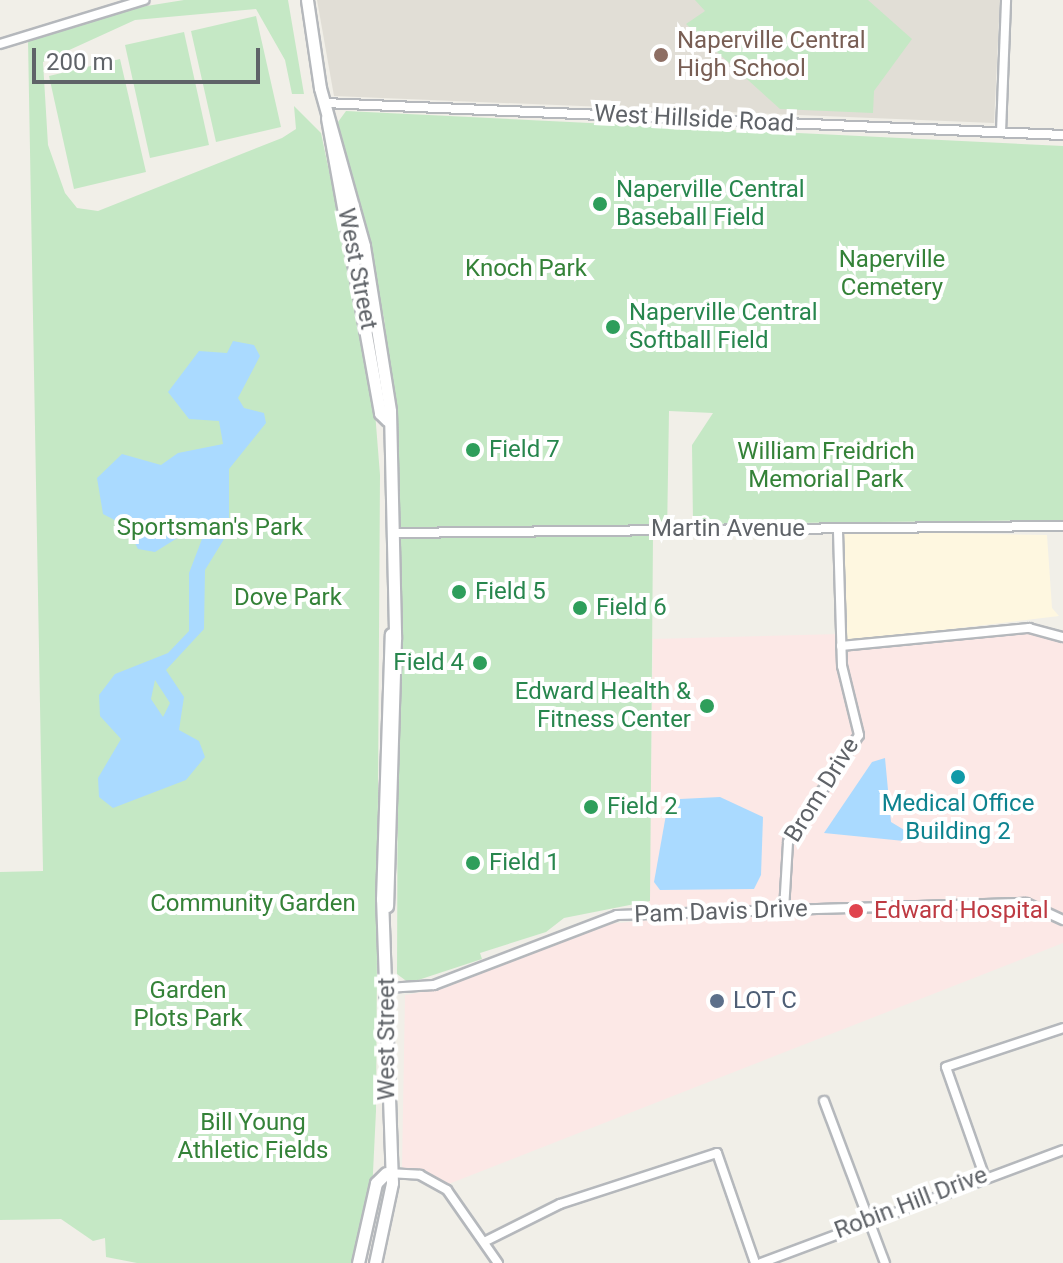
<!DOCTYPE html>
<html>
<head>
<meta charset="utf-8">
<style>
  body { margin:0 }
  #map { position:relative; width:1063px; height:1263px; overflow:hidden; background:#f1efe8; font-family:Roboto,sans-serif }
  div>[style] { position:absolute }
  .commercial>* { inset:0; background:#fef7e0 }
  .education>* { inset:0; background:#e1ded6 }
  .medical>* { inset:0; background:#fce8e6 }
  .green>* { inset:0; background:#c5e8c5 }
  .water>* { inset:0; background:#aadaff }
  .roads { filter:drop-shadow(2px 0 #b5b8bc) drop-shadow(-2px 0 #b5b8bc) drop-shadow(0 2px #b5b8bc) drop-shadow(0 -2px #b5b8bc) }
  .minor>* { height:8px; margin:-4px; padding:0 4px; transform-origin:4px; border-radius:4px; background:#fff }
  .tertiary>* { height:11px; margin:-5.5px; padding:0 5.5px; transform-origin:5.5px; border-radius:5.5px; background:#fff }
  .dots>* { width:22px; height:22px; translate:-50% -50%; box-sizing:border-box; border:4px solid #fff; border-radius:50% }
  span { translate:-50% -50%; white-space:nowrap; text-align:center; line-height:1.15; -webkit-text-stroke:8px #fff; paint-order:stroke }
  .education-label { font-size:24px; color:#785e54 }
  .left { translate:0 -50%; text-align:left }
  .street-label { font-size:24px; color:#5f6368 }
  .leisure-label { font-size:24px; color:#27864d }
  .right { translate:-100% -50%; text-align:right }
  .park-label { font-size:24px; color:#348238 }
  .culture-label { font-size:24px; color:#0d838f }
  .health-label { font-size:24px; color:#be3a42 }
  .service-label { font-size:24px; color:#4e5e75 }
  .scale { position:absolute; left:32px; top:48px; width:228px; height:36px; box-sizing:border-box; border:4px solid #5f6368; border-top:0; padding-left:10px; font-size:24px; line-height:28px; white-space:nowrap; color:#5f6368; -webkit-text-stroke:6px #fff; paint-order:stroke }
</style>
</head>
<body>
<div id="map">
  <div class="commercial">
    <i style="clip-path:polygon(844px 531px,1047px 535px,1052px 608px,1059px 616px,843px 642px)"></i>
  </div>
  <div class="education">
    <i style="clip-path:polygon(317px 0,1000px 0,994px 123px,334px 96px)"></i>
  </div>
  <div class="medical">
    <i style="clip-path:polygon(1027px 628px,1063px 636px,1063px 943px,446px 1185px,402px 1167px,405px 995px,445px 988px,598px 925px,649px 920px,653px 639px,841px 634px,841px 645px)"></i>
  </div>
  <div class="green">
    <i style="clip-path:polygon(184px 0,288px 0,304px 94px,292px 94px,285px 60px,256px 9px,135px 20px,43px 62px,48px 145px,65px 193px,77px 208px,98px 211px,282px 138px,296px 129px,294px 106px,321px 133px,372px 374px,380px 475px,376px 1111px,372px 1193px,354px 1263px,137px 1263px,106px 1257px,105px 1238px,93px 1241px,61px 1219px,0 1220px,0 872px,43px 871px,28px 40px,115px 11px)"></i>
    <i style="clip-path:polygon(695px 0,868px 0,912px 39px,874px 91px,873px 113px,780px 109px,686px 24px,705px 11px)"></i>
    <i style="clip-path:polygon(256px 16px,281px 127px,216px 142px,191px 31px)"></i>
    <i style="clip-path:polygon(184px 32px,209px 145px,150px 158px,125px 45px)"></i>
    <i style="clip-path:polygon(120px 59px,146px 172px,74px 189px,49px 76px)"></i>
    <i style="clip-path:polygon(346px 111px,1063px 146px,1063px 520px,693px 524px,692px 445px,713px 413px,669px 411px,667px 536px,653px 536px,650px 901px,564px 918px,546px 932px,480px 953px,482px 959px,409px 983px,397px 974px,399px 443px,384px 318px,338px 122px)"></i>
  </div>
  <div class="water">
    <i style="clip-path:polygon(evenodd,233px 341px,254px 345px,260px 356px,238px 398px,244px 408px,264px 413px,266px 423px,229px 469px,229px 531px,205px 570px,204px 629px,166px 670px,184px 697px,179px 730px,199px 741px,205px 757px,186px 780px,113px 808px,99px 797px,98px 778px,121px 739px,100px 716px,99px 695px,115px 674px,168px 653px,189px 631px,189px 573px,202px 539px,195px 527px,155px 552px,138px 549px,126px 526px,103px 514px,97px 478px,122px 454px,161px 465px,178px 453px,223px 444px,219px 421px,189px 419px,168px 392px,199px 351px,227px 353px,233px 341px,155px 680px,170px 703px,163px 717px,151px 699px,155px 680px)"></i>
    <i style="clip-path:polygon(885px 758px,891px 822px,911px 834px,904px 841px,824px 833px,872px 762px)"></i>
    <i style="clip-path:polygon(720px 797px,763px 817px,761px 875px,754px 889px,660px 890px,654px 882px,667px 809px,680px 799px)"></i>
  </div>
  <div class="roads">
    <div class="minor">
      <i style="left:0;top:44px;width:151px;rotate:-17deg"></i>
      <i style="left:324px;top:103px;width:740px;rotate:2.48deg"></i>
      <i style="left:1001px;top:132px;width:132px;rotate:-87.8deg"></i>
      <i style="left:392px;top:533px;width:671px;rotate:-0.6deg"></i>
      <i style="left:841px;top:646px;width:189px;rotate:-5.5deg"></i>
      <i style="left:1029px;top:628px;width:35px;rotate:15deg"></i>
      <i style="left:784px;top:910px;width:68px;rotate:-86.6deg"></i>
      <i style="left:788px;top:842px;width:128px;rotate:-56.4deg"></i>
      <i style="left:859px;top:735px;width:71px;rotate:-103.8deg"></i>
      <i style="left:842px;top:666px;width:137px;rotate:-91.7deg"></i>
      <i style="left:387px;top:988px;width:47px;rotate:-3.7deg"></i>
      <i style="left:434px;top:985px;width:196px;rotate:-20.9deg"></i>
      <i style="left:617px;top:915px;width:409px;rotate:-1.7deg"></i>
      <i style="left:1026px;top:903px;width:41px;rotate:24.7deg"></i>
      <i style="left:824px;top:1101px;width:173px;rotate:69.4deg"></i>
      <i style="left:387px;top:1173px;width:33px;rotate:3deg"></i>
      <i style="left:420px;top:1175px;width:31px;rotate:29deg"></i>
      <i style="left:447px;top:1190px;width:89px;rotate:55.1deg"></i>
      <i style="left:984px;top:1175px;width:114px;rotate:-109.4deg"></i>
      <i style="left:946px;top:1067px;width:123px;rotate:-18.4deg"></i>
      <i style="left:486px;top:1241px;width:83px;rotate:-26.6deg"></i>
      <i style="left:560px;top:1204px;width:165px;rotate:-18deg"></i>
      <i style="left:717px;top:1153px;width:116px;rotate:70.9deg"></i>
      <i style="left:761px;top:1263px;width:322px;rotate:-20.5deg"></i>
    </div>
    <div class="tertiary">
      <i style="left:307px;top:0;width:89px;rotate:81.6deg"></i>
      <i style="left:320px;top:88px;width:164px;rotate:74.4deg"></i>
      <i style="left:364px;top:246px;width:167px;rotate:81deg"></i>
      <i style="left:390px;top:411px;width:228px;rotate:88.7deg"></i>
      <i style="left:395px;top:639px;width:267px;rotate:91.7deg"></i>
      <i style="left:327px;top:118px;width:300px;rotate:79.8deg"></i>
      <i style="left:380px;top:413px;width:10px;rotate:45deg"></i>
      <i style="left:358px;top:1263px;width:82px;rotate:-77.3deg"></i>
      <i style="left:376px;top:1183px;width:14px;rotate:-45deg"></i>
      <i style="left:375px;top:1263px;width:82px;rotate:-78deg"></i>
      <i style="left:392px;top:1183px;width:284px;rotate:-92deg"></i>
      <i style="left:382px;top:899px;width:265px;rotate:-88.1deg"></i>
    </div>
  </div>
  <div class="dots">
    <i style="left:661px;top:55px;background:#8d6e63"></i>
    <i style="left:600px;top:204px;background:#2e9e5b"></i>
    <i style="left:613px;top:327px;background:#2e9e5b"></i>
    <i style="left:473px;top:450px;background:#2e9e5b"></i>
    <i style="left:459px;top:592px;background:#2e9e5b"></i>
    <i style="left:580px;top:608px;background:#2e9e5b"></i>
    <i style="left:480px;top:663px;background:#2e9e5b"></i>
    <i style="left:707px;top:706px;background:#2e9e5b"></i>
    <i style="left:958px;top:777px;background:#0f9aa8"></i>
    <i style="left:591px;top:807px;background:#2e9e5b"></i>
    <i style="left:473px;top:863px;background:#2e9e5b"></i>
    <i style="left:856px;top:911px;background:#e0444e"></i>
    <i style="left:717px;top:1001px;background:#5c6f8a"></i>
  </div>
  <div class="education-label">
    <span class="left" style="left:677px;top:55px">Naperville Central<br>High School</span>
  </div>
  <div class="street-label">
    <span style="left:694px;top:119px;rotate:3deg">West Hillside Road</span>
    <span style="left:357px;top:269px;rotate:79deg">West Street</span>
    <span style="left:728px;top:529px">Martin Avenue</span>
    <span style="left:822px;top:790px;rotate:-58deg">Brom Drive</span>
    <span style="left:721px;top:912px;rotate:-2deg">Pam Davis Drive</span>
    <span style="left:387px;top:1039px;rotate:-90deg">West Street</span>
    <span style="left:911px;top:1203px;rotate:-21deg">Robin Hill Drive</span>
  </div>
  <div class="leisure-label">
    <span class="left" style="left:616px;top:204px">Naperville Central<br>Baseball Field</span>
    <span class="left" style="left:629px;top:327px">Naperville Central<br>Softball Field</span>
    <span class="left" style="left:489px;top:450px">Field 7</span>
    <span class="left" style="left:475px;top:592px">Field 5</span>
    <span class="left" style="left:596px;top:608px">Field 6</span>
    <span class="right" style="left:464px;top:663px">Field 4</span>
    <span class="right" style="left:691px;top:706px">Edward Health &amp;<br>Fitness Center</span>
    <span class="left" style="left:607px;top:807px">Field 2</span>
    <span class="left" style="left:489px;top:863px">Field 1</span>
  </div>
  <div class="park-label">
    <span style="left:892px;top:274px">Naperville<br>Cemetery</span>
    <span style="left:526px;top:269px">Knoch Park</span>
    <span style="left:826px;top:466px">William Freidrich<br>Memorial Park</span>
    <span style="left:210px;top:528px">Sportsman's Park</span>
    <span style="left:288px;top:598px">Dove Park</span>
    <span style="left:253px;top:904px">Community Garden</span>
    <span style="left:188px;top:1005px">Garden<br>Plots Park</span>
    <span style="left:253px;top:1137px">Bill Young<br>Athletic Fields</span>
  </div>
  <div class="culture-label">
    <span style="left:958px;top:818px">Medical Office<br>Building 2</span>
  </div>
  <div class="health-label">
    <span class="left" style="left:874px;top:911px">Edward Hospital</span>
  </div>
  <div class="service-label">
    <span class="left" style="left:733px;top:1001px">LOT C</span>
  </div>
  <div class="scale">200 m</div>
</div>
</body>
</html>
